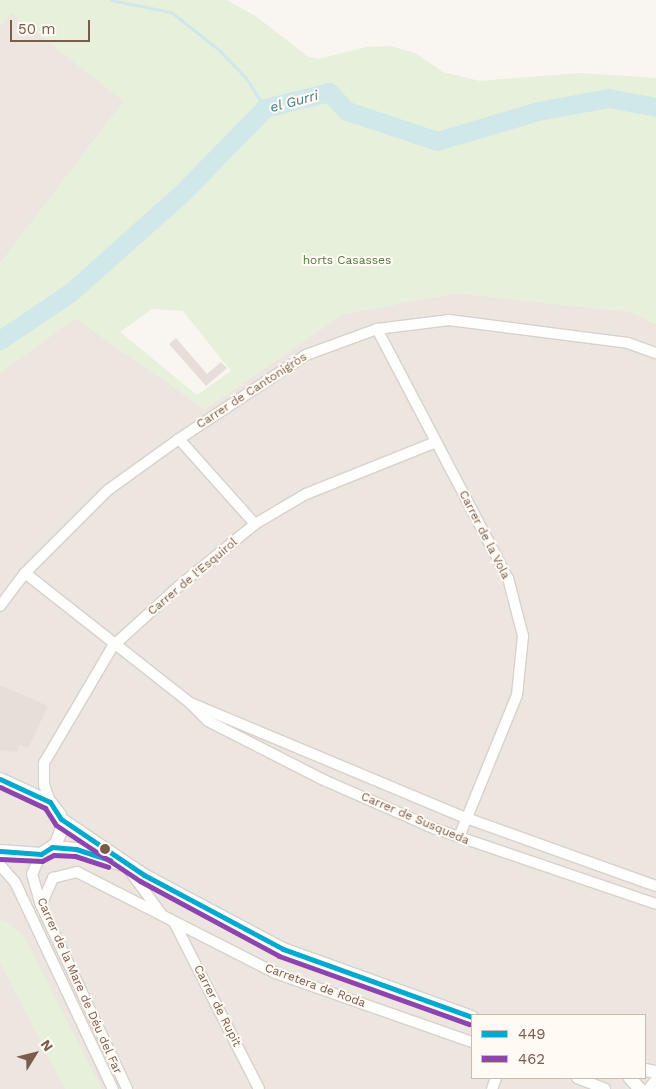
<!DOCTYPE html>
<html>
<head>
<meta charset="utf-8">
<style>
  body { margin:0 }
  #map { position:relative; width:656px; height:1089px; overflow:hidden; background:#f9f5f0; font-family:"Work Sans",sans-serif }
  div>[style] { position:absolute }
  .industrial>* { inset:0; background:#ede5e0 }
  .green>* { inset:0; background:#e7f0db }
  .stream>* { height:3px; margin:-1.5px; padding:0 1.5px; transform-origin:1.5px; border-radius:1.5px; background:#d0e8ea }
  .river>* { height:19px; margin:-9.5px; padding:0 9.5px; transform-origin:9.5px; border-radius:9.5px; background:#d0e8ea }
  .building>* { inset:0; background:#e6ded7 }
  .roads { filter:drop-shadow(1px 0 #d7d1cb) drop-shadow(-1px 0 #d7d1cb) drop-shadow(0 1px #d7d1cb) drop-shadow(0 -1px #d7d1cb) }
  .minor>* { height:10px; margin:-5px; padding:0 5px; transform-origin:5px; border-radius:5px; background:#fefefd }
  .tertiary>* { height:12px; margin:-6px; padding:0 6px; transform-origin:6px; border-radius:6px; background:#fefefd }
  .bus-1>* { height:5px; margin:-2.5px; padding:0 2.5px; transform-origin:2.5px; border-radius:2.5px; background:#00a9ce }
  .bus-2>* { height:5px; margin:-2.5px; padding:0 2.5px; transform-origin:2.5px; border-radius:2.5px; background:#8e44ad }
  .dots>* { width:14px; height:14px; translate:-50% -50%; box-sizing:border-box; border:2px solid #fffaf3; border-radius:50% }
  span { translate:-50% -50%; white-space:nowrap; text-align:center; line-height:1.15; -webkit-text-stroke:4px #fffaf3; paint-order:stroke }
  .park-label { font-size:12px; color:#537a41 }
  .street-label { font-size:12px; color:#7a5c4d }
  .water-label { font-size:14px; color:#437c86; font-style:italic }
  .legend { position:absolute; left:471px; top:1014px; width:175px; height:65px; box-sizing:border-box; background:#fffaf3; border:1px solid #cabbb1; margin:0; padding:6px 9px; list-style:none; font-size:15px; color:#7a5c4d }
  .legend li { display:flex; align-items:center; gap:10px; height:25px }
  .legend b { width:25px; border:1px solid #cabbb1 }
  .north { position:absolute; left:10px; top:1029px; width:50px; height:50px; -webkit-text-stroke:4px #fffaf3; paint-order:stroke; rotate:54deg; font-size:14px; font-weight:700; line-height:20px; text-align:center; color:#7a5c4d }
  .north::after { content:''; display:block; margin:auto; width:18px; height:22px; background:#7a5c4d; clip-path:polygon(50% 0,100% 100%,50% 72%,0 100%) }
  .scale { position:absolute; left:10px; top:20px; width:80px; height:22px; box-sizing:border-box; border:2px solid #7a5c4d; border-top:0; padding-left:6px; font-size:15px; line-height:18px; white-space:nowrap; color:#7a5c4d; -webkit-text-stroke:4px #fffaf3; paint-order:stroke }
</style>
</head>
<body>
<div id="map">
  <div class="industrial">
    <i style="clip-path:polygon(11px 12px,124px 101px,0 264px,0 26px)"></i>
    <i style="clip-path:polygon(evenodd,456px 293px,631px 312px,656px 324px,656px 1089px,0 1089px,0 373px,75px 318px,205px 409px,343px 314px,456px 293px,472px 1015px,645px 1015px,645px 1078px,472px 1078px,472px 1015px)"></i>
  </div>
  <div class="green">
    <i style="clip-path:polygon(evenodd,0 0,227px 0,257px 17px,307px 56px,318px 59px,367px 47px,390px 46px,415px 53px,443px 72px,480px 81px,581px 73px,656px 78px,656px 324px,631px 312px,456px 293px,343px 314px,205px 409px,75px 318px,0 373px,0 264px,124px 101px,11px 13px,0 26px,0 0,152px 309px,183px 311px,231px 371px,197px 395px,120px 332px,152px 309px)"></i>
    <i style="clip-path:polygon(0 920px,6px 921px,25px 937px,102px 1089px,65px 1089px,0 963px)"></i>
  </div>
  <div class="stream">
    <i style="left:111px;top:0;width:61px;rotate:11.3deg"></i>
    <i style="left:171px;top:12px;width:61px;rotate:38.4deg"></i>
    <i style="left:219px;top:50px;width:39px;rotate:46deg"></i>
    <i style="left:246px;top:78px;width:36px;rotate:58deg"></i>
  </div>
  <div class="river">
    <i style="left:0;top:340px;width:86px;rotate:-34.1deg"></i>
    <i style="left:71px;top:292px;width:147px;rotate:-41.7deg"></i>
    <i style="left:181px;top:194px;width:120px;rotate:-45.7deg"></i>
    <i style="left:265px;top:108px;width:66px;rotate:-14deg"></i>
    <i style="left:329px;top:92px;width:26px;rotate:47deg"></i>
    <i style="left:347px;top:111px;width:95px;rotate:18.4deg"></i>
    <i style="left:437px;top:141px;width:105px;rotate:-16.5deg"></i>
    <i style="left:538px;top:111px;width:71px;rotate:-10.5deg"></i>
    <i style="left:608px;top:98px;width:49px;rotate:10.6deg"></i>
  </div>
  <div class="building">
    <i style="clip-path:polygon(176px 338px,207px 374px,221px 362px,227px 368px,206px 386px,169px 344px)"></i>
    <i style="clip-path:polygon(0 685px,48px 706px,28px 748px,20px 745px,17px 752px,0 750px)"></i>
  </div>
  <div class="roads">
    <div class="minor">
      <i style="left:377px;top:329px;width:281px;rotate:62.3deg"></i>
      <i style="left:508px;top:578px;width:60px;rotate:75.5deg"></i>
      <i style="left:523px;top:636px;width:59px;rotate:95.8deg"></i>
      <i style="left:517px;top:695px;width:153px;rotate:112.2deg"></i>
      <i style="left:179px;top:439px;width:114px;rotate:48.2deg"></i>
      <i style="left:25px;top:573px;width:210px;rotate:38.2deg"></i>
      <i style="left:190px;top:703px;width:25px;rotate:45deg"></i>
      <i style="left:208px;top:721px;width:132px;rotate:27deg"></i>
      <i style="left:326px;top:781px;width:120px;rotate:23.6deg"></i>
      <i style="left:436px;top:829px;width:232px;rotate:18.8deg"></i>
      <i style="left:0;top:606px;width:41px;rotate:-52.9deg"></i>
      <i style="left:25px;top:573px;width:117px;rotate:-45deg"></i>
      <i style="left:108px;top:490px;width:87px;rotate:-35.7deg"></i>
      <i style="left:179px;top:439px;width:152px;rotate:-33.5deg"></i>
      <i style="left:306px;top:355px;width:76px;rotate:-20.1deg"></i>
      <i style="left:377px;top:329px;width:73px;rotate:-7.1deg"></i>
      <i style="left:449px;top:320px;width:180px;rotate:7.3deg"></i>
      <i style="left:628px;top:343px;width:30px;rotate:20deg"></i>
      <i style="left:193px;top:704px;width:296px;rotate:22.7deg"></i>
      <i style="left:466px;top:818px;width:202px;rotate:19.7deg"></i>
      <i style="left:50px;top:802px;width:18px;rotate:-109deg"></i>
      <i style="left:44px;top:785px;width:22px;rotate:-90deg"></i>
      <i style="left:44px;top:763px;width:136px;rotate:-59.5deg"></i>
      <i style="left:113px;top:646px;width:89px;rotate:-42.3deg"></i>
      <i style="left:179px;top:586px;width:98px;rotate:-39.2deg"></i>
      <i style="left:255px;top:524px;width:59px;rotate:-30.5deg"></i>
      <i style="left:306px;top:494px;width:140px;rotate:-21.8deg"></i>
      <i style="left:41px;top:854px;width:22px;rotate:114deg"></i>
      <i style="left:32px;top:874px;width:32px;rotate:74deg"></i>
      <i style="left:41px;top:905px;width:203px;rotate:64.9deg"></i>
      <i style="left:0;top:865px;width:23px;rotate:49deg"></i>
      <i style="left:15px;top:882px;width:229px;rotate:64.7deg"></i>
      <i style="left:127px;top:867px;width:59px;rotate:53.9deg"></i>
      <i style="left:41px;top:905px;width:30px;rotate:-66deg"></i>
      <i style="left:53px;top:878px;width:25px;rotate:-14deg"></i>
      <i style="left:77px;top:872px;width:222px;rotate:27deg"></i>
      <i style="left:275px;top:973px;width:209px;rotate:19.3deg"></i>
      <i style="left:174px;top:922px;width:187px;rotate:63deg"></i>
      <i style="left:577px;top:1078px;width:30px;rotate:21deg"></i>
      <i style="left:492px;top:1089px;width:12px;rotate:-70deg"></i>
    </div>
    <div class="tertiary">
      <i style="left:0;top:779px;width:55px;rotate:24.7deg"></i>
      <i style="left:50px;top:802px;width:16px;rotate:52deg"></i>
      <i style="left:60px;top:815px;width:13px;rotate:81deg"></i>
      <i style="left:62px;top:828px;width:17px;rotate:111deg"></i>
      <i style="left:56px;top:844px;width:18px;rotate:146deg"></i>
      <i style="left:41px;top:854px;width:41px;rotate:-175.8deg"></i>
      <i style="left:61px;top:819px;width:100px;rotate:34deg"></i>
      <i style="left:144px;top:875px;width:157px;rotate:28deg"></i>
      <i style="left:283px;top:949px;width:201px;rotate:19.8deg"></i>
      <i style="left:52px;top:847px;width:24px;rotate:5deg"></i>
      <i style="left:76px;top:849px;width:46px;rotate:19.2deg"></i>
      <i style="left:645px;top:1070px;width:11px;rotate:10deg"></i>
      <i style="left:630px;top:1078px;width:15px;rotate:48deg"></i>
      <i style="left:650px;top:1089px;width:10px;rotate:-53deg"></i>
    </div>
  </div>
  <div class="bus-1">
    <i style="left:0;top:779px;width:55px;rotate:24.7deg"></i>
    <i style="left:50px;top:802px;width:20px;rotate:57deg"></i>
    <i style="left:61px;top:819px;width:100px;rotate:34deg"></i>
    <i style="left:144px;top:875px;width:157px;rotate:28deg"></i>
    <i style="left:283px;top:949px;width:201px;rotate:19.8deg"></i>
    <i style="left:0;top:851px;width:41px;rotate:4.2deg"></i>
    <i style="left:41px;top:854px;width:13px;rotate:-32deg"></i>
    <i style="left:52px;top:847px;width:24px;rotate:5deg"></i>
    <i style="left:76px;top:849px;width:36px;rotate:18deg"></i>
  </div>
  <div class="bus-2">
    <i style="left:0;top:787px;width:50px;rotate:25deg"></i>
    <i style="left:45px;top:808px;width:20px;rotate:57deg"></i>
    <i style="left:56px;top:825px;width:101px;rotate:33.7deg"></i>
    <i style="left:140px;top:881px;width:158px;rotate:28.3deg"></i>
    <i style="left:279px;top:956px;width:202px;rotate:19.7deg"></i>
    <i style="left:0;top:859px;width:42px;rotate:2.7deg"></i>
    <i style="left:42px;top:861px;width:13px;rotate:-27deg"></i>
    <i style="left:54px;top:855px;width:21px;rotate:3deg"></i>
    <i style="left:75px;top:856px;width:35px;rotate:18deg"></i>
  </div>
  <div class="dots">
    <i style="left:105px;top:849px;background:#7a5c4d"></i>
  </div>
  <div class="park-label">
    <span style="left:347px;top:261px">horts Casasses</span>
  </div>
  <div class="street-label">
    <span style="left:252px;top:391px;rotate:-33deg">Carrer de Cantonigròs</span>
    <span style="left:484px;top:535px;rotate:63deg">Carrer de la Vola</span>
    <span style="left:193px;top:577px;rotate:-40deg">Carrer de l'Esquirol</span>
    <span style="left:415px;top:819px;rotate:23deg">Carrer de Susqueda</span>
    <span style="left:79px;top:986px;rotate:66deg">Carrer de la Mare de Déu del Far</span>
    <span style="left:315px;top:986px;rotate:20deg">Carretera de Roda</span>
    <span style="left:217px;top:1006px;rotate:63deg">Carrer de Rupit</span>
  </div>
  <div class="water-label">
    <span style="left:294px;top:101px;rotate:-15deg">el Gurri</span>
  </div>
  <ul class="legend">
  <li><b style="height:6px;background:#00a9ce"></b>449</li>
  <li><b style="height:6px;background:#8e44ad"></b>462</li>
  </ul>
  <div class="north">N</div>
  <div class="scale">50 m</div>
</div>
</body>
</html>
